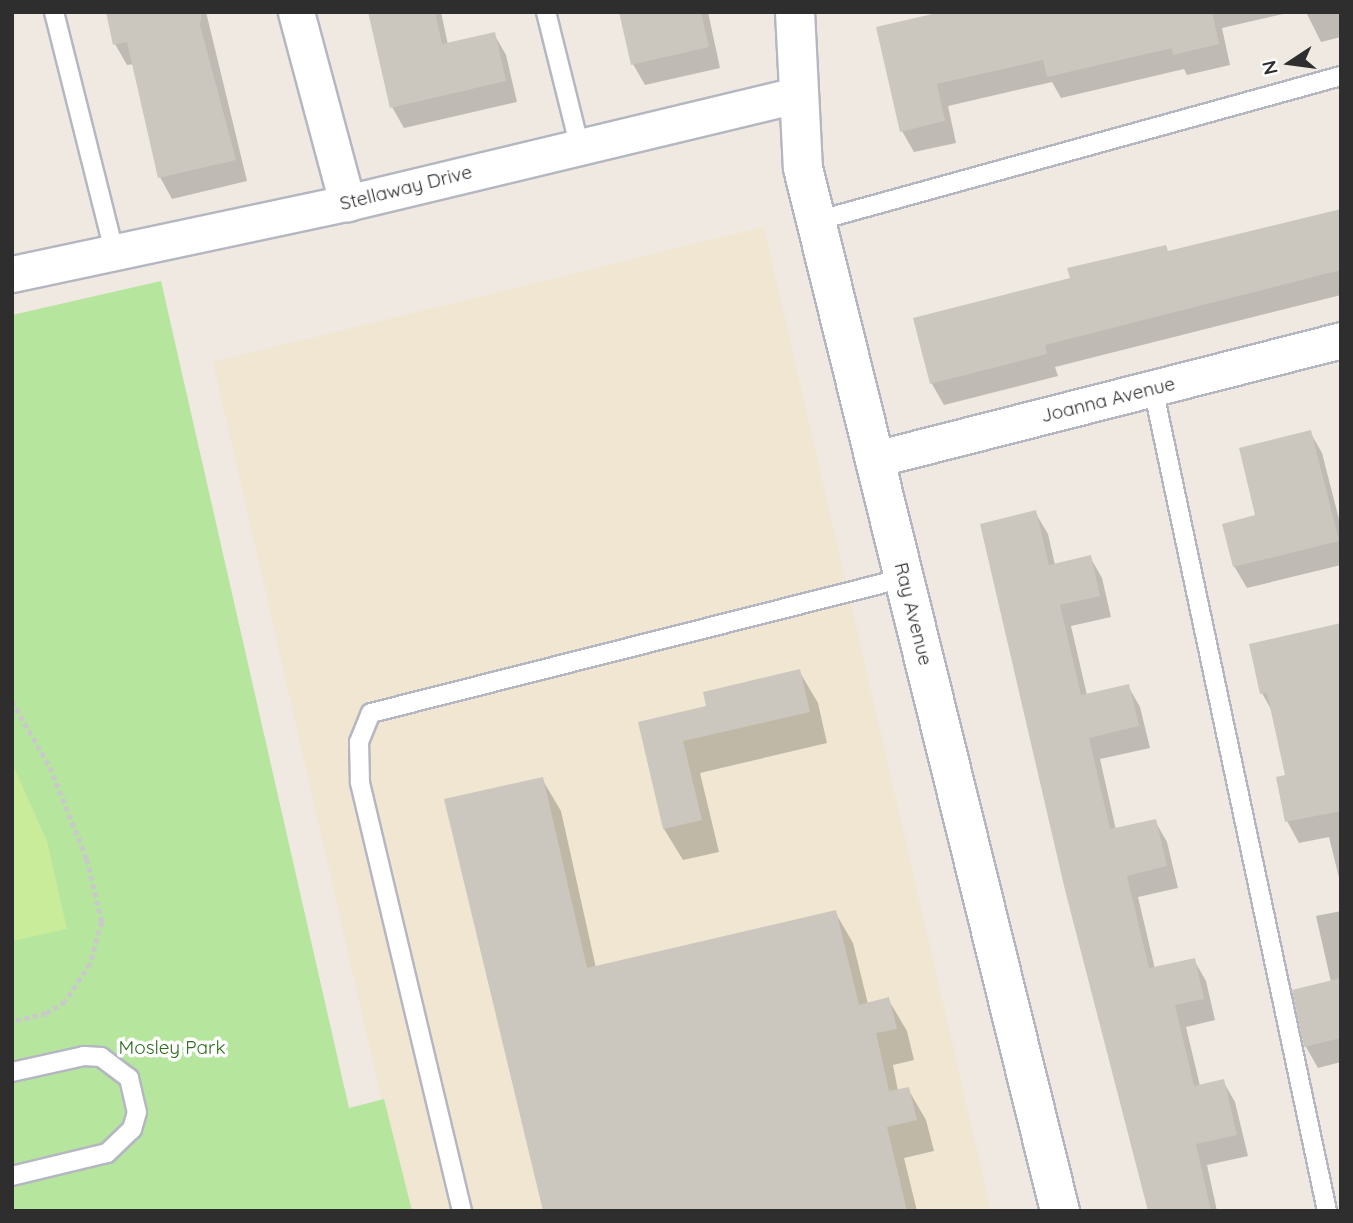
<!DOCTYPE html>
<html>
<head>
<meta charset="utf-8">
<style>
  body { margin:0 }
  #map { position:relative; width:1353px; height:1223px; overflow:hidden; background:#efe9e1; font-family:Quicksand,sans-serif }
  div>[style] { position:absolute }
  .education>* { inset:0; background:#f0e6d1 }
  .green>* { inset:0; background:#b6e59e }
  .pitch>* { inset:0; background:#c9ec9a }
  .shadow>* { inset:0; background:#0003 }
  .building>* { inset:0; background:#cbc7bf }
  .path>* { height:4.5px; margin-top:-2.25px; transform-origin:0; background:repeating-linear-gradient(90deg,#c9c9c9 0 5px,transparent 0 8.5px) }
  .roads { filter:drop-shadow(2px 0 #b4b7c1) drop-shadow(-2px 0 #b4b7c1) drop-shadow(0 2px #b4b7c1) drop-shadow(0 -2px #b4b7c1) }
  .service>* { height:18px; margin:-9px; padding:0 9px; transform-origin:9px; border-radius:9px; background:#fff }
  .minor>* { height:35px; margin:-17.5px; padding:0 17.5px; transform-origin:17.5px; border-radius:17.5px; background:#fff }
  .tertiary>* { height:38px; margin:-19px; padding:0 19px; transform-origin:19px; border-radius:19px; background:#fff }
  span { translate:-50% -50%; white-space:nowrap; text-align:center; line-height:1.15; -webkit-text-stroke:7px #fff; paint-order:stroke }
  .street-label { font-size:19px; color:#2e2e2e }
  .park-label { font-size:19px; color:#2c6e1b }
  .frame { position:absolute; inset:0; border:14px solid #2e2e2e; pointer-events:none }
  .north { position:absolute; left:1255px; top:28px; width:70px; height:70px; -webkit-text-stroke:5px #fff; paint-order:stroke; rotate:257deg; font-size:19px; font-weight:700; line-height:28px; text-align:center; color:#2e2e2e }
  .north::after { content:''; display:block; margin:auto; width:24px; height:32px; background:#2e2e2e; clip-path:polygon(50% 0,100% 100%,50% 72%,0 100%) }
</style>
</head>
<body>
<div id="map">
  <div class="education">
    <i style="clip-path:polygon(764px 227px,991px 1211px,407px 1211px,213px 362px)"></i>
  </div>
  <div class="green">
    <i style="clip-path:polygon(161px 281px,349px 1108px,384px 1099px,412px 1211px,12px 1211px,12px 315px)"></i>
  </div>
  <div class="pitch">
    <i style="clip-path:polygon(12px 763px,47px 841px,67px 929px,12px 941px)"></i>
  </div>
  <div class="shadow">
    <i style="clip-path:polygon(107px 12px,206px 12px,247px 181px,172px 199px,160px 177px,134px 64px,127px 65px,115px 44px)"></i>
    <i style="clip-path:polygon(370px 12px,441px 12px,448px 45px,494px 34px,506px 55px,517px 102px,404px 128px,392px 107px)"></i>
    <i style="clip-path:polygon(621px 12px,708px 12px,720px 68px,645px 85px,633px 64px)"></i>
    <i style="clip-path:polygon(952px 12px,1292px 12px,1222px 28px,1230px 65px,1187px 75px,1184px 69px,1061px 98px,1052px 82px,948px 106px,956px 143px,914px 152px,902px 131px)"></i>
    <i style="clip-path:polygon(1306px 12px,1341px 12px,1341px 37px,1321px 42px)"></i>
    <i style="clip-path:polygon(1341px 211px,1341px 295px,1055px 367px,1058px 376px,944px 405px,932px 384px,915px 320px)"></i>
    <i style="clip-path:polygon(1310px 432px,1322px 453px,1341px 527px,1341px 565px,1247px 588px,1234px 566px,1257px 517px)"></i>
    <i style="clip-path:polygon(1035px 512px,1048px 534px,1055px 565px,1090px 557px,1102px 578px,1111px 617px,1071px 626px,1087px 695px,1128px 686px,1140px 707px,1150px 748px,1100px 759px,1116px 830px,1155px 821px,1167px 842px,1178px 888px,1138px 897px,1155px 969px,1194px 960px,1206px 981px,1215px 1020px,1186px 1027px,1200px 1086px,1223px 1081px,1235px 1102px,1248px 1156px,1207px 1165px,1217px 1211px,1150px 1211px)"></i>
    <i style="clip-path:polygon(1341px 624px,1341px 886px,1329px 837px,1299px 843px,1287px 821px,1287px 777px,1273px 713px,1262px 693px)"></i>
    <i style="clip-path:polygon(799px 671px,818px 703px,827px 743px,700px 773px,719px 852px,683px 860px,664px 829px,640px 723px,708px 707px)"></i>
    <i style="clip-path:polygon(542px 779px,561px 811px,596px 968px,835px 912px,853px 943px,868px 1004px,888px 999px,907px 1031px,914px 1060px,893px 1065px,898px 1091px,908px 1089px,926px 1120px,934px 1151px,904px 1158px,917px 1211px,544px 1211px)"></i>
    <i style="clip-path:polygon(1341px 911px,1341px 1062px,1318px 1068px,1306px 1047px,1294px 991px,1331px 982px,1316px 916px)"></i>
  </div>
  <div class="building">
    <i style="clip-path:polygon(106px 12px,202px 12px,200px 25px,236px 160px,158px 178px,127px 42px,113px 45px)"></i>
    <i style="clip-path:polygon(368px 12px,435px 12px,442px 44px,495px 32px,506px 81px,390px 108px)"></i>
    <i style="clip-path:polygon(619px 12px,701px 12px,709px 47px,631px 65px)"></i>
    <i style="clip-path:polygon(941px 12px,1212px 12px,1219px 44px,1173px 55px,1172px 48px,1047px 77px,1043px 60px,937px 84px,945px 121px,900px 132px,876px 27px)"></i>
    <i style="clip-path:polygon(1341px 209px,1341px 270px,1045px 345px,1047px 354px,930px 384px,913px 318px,1070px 278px,1067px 268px,1166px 245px,1168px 251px)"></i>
    <i style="clip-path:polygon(1311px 430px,1339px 541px,1233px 567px,1222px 524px,1255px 515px,1239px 448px)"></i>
    <i style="clip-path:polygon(1036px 510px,1049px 565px,1091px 555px,1100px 596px,1060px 605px,1081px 695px,1129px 684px,1139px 726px,1089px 738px,1110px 829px,1156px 819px,1167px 866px,1127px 876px,1149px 968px,1195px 958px,1204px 999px,1175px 1005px,1194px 1086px,1224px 1079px,1237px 1135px,1196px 1144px,1211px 1211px,1148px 1211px,1065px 890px,980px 524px)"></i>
    <i style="clip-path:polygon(1341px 623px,1341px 811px,1285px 822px,1276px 777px,1285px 775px,1267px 693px,1260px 694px,1249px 644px)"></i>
    <i style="clip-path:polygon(800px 669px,810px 712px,683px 741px,702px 820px,663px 829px,638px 722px,706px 706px,703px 692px)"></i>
    <i style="clip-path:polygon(543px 777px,587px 968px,836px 910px,859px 1005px,889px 997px,897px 1029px,876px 1033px,889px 1091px,909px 1087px,917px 1120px,887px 1127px,907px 1211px,543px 1211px,444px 799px)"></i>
    <i style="clip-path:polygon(1341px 978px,1341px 1038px,1304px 1047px,1292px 990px)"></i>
  </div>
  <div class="path">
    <i style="left:12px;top:701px;width:76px;rotate:60.1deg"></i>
    <i style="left:50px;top:767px;width:99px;rotate:68.1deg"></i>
    <i style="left:87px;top:859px;width:65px;rotate:76.6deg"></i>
    <i style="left:102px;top:922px;width:44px;rotate:105.9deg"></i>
    <i style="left:90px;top:964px;width:45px;rotate:123.3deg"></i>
    <i style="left:65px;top:1002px;width:22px;rotate:148deg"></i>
    <i style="left:46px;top:1014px;width:35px;rotate:167deg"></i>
  </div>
  <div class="roads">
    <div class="service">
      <i style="left:54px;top:12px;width:251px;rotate:75.9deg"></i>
      <i style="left:546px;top:12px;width:136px;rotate:76deg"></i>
      <i style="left:816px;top:221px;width:545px;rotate:-15.44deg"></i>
      <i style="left:1153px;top:388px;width:841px;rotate:78.06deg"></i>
      <i style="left:12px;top:1072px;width:74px;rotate:-12.5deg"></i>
      <i style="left:84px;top:1056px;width:17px;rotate:3deg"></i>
      <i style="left:101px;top:1057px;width:35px;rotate:37deg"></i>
      <i style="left:129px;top:1078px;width:35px;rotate:77deg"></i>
      <i style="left:137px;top:1112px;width:18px;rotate:106deg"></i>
      <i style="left:132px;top:1129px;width:35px;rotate:136deg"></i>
      <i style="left:107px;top:1153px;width:98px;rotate:166.4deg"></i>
      <i style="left:462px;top:1211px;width:441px;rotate:-103.4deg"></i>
      <i style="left:360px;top:782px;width:40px;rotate:-91.4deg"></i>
      <i style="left:359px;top:742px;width:31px;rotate:-68deg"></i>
      <i style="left:371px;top:713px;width:550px;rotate:-14.21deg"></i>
    </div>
    <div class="minor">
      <i style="left:296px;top:12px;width:198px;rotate:75deg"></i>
      <i style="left:12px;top:274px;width:342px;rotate:-12deg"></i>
      <i style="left:347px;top:203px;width:464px;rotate:-13.5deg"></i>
      <i style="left:875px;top:459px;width:481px;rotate:-14.3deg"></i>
    </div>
    <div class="tertiary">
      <i style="left:795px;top:12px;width:156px;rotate:87.1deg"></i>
      <i style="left:803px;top:168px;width:1074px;rotate:76.16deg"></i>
    </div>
  </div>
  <div class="street-label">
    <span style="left:406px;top:188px;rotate:-14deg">Stellaway Drive</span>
    <span style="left:1108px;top:400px;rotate:-14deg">Joanna Avenue</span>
    <span style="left:913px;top:614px;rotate:76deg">Ray Avenue</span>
  </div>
  <div class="park-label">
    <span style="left:172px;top:1048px">Mosley Park</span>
  </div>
  <div class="frame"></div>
  <div class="north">N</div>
</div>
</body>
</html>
